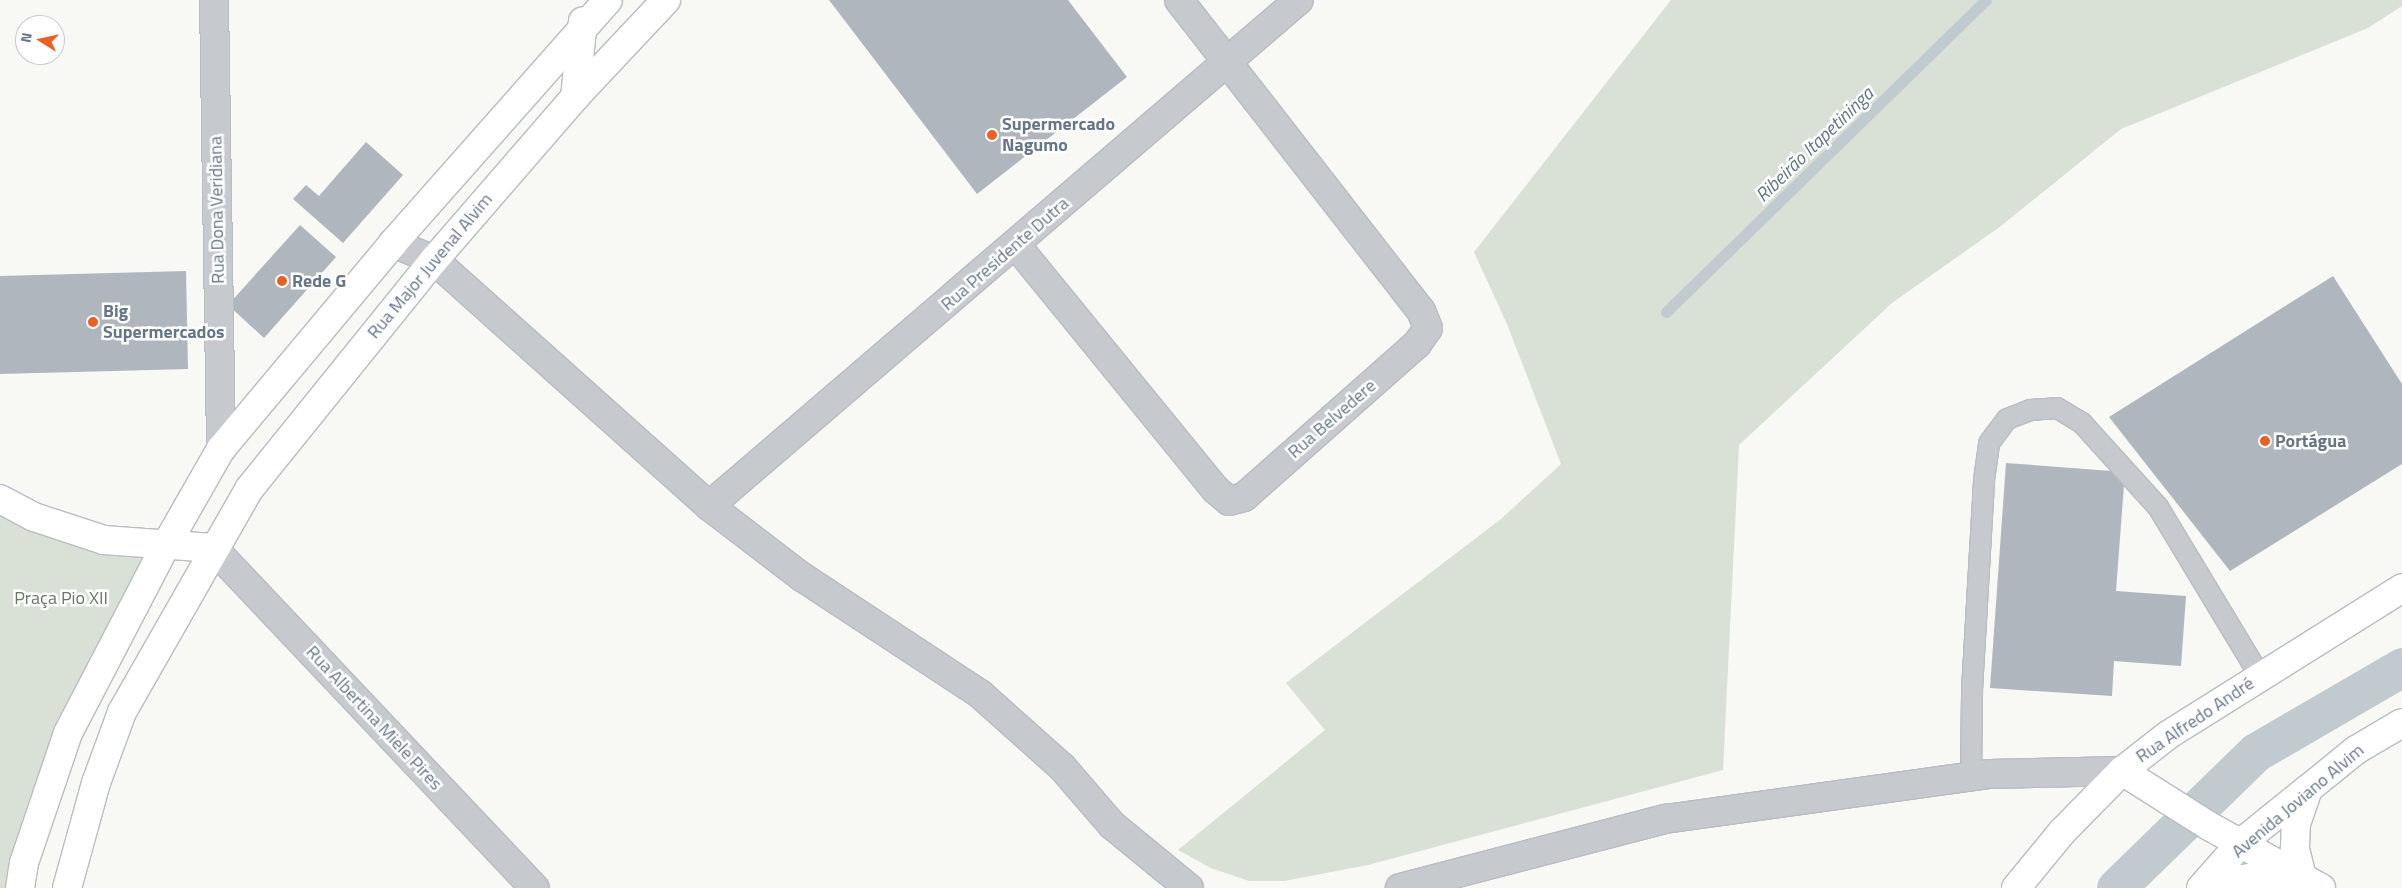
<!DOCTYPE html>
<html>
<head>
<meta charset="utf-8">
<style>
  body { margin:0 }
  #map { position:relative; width:2402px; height:888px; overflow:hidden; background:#f8f8f5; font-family:"Titillium Web",sans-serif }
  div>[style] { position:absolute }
  .green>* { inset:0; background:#d9e0d6 }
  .stream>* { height:11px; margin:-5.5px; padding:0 5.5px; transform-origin:5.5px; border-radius:5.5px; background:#c0cacf }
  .canal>* { height:39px; margin:-19.5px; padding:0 19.5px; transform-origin:19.5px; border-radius:19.5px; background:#c0cacf }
  .building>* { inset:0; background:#afb6bd }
  .roads { filter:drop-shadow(1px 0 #b8bdc2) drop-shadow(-1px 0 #b8bdc2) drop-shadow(0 1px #b8bdc2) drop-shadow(0 -1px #b8bdc2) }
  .lane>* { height:20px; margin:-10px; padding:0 10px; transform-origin:10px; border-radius:10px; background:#c6c9cd }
  .street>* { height:28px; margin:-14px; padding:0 14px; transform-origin:14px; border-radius:14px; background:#c6c9cd }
  .secondary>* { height:28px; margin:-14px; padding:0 14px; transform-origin:14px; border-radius:14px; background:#fff }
  .dots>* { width:14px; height:14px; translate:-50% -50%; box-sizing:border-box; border:2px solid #fff; border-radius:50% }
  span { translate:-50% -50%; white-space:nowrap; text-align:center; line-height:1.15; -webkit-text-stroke:5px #fff; paint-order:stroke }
  .poi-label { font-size:18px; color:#667688; font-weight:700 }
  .left { translate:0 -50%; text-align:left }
  .street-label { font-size:18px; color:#667688 }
  .park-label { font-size:18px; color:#647a61 }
  .water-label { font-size:19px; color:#627783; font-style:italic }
  .north { position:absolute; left:15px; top:15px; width:50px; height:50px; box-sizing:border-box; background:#fff; border:1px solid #c2c8cf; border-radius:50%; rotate:280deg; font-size:14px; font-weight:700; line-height:20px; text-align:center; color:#667688 }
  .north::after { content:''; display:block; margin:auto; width:18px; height:22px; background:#eb6023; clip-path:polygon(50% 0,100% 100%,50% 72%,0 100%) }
</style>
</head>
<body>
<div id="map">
  <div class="green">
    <i style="clip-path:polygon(1671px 0,2402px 0,2402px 6px,2368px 28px,2121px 129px,2001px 226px,1892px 303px,1739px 445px,1723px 770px,1368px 865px,1284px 881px,1249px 881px,1211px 868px,1178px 850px,1325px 730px,1286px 683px,1501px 519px,1561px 464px,1507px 324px,1474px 252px)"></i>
    <i style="clip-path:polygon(0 509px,153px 552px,16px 888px,0 888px)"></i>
  </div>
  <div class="stream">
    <i style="left:1666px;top:312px;width:447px;rotate:-44.3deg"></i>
  </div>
  <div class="canal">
    <i style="left:2116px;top:888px;width:195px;rotate:-44.2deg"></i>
    <i style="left:2256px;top:752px;width:169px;rotate:-30.2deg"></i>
  </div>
  <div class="building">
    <i style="clip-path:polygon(829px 0,1068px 0,1127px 77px,977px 194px)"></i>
    <i style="clip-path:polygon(366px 142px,403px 175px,343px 243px,293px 199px,306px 185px,319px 196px)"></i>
    <i style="clip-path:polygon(300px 225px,336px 257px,264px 338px,228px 305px)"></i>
    <i style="clip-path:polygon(186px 271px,188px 369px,0 374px,0 276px)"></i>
    <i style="clip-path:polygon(2333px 276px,2402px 384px,2402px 464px,2230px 571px,2109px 417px)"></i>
    <i style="clip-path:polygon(2006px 463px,2125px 472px,2116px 591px,2186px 596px,2181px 666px,2114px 661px,2112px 696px,1990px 688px)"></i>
  </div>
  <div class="roads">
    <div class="lane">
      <i style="left:1971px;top:777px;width:87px;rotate:-89.3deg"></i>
      <i style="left:1972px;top:690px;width:210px;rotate:-86.7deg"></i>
      <i style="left:1984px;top:480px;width:37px;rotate:-82deg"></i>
      <i style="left:1989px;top:443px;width:30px;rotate:-53deg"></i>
      <i style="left:2007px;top:419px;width:25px;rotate:-21deg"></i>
      <i style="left:2030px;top:410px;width:27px;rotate:-4deg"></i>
      <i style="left:2057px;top:408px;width:29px;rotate:31deg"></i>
      <i style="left:2082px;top:423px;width:113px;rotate:47.9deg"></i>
      <i style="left:2158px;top:507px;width:197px;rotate:58.9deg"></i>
    </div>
    <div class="street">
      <i style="left:214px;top:0;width:449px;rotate:89.1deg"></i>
      <i style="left:393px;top:243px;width:44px;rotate:22.5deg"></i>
      <i style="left:434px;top:260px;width:369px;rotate:41.8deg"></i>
      <i style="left:709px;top:506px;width:117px;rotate:37.4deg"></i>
      <i style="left:802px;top:577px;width:213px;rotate:33.3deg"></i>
      <i style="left:980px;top:694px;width:110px;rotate:41.7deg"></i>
      <i style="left:1062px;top:767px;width:77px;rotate:49.2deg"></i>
      <i style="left:1112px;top:825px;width:99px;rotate:39.3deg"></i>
      <i style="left:1016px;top:245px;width:316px;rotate:50.8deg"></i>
      <i style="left:1216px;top:490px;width:17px;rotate:40deg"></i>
      <i style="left:1229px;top:501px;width:16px;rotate:-15deg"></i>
      <i style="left:1244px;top:497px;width:231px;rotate:-41.5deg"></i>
      <i style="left:1417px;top:344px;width:19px;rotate:-55deg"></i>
      <i style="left:1428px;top:328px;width:18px;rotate:-112deg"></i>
      <i style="left:1421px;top:311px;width:394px;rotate:-127.9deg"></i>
      <i style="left:709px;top:506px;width:777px;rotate:-40.62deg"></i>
      <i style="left:213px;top:548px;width:468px;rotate:46.6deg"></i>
      <i style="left:1400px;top:888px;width:274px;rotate:-14.6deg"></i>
      <i style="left:1665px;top:819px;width:328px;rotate:-7.9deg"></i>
      <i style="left:1990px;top:774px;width:132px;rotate:-1.3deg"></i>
    </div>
    <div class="secondary">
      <i style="left:575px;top:97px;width:76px;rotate:-84deg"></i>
      <i style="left:0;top:499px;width:38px;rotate:28deg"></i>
      <i style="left:34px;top:517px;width:74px;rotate:18.2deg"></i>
      <i style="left:104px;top:540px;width:109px;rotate:4.2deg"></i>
      <i style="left:2122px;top:771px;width:103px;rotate:32.3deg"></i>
      <i style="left:2209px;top:826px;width:128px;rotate:29deg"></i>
      <i style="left:20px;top:888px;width:25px;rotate:-81deg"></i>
      <i style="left:24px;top:863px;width:137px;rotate:-71.3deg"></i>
      <i style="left:68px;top:733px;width:210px;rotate:-62.5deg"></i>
      <i style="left:165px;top:547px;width:113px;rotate:-60.3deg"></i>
      <i style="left:221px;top:449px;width:268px;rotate:-50.1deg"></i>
      <i style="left:393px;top:243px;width:324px;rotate:-48.5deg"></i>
      <i style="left:67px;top:888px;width:109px;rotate:-74.6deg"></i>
      <i style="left:96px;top:783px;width:76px;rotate:-69.9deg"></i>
      <i style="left:122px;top:712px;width:258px;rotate:-60.3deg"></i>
      <i style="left:250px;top:488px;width:293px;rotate:-51.1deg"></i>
      <i style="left:434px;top:260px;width:216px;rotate:-49.1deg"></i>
      <i style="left:575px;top:97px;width:133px;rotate:-46.8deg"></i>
      <i style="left:2016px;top:888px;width:72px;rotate:-50.6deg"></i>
      <i style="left:2062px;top:832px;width:86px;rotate:-45.5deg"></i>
      <i style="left:2122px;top:771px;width:58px;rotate:-38deg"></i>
      <i style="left:2168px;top:735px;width:276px;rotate:-32.1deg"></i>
      <i style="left:2201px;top:888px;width:60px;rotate:-48.4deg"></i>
      <i style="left:2241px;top:843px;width:86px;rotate:-38.9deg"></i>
      <i style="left:2308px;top:789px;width:62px;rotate:-39.1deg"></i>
      <i style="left:2356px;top:750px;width:53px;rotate:-30.4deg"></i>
      <i style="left:2215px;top:888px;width:13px;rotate:-29deg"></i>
      <i style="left:2226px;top:882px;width:36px;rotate:-10deg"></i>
      <i style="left:2261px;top:876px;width:41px;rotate:1.4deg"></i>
      <i style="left:2302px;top:877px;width:30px;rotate:-104deg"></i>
      <i style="left:2295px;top:848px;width:24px;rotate:-88deg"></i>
      <i style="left:2296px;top:824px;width:37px;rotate:-71deg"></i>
    </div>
  </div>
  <div class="dots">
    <i style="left:992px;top:135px;background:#eb6023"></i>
    <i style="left:282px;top:281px;background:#eb6023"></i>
    <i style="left:93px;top:322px;background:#eb6023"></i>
    <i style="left:2265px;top:441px;background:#eb6023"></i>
  </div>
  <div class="poi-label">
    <span class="left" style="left:1002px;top:135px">Supermercado<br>Nagumo</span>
    <span class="left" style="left:292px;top:281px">Rede G</span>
    <span class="left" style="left:103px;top:322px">Big<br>Supermercados</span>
    <span class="left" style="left:2275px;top:441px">Portágua</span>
  </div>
  <div class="street-label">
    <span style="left:217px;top:210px;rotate:-91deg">Rua Dona Veridiana</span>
    <span style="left:1005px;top:254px;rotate:-41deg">Rua Presidente Dutra</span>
    <span style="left:430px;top:266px;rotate:-50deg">Rua Major Juvenal Alvim</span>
    <span style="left:1332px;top:419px;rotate:-41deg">Rua Belvedere</span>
    <span style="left:374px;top:718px;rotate:47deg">Rua Albertina Miele Pires</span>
    <span style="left:2195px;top:720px;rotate:-34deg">Rua Alfredo André</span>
    <span style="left:2298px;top:801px;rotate:-40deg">Avenida Joviano Alvim</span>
  </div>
  <div class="park-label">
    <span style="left:61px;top:598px">Praça Pio XII</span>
  </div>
  <div class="water-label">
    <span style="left:1814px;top:144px;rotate:-44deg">Ribeirão Itapetininga</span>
  </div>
  <div class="north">N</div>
</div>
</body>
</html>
